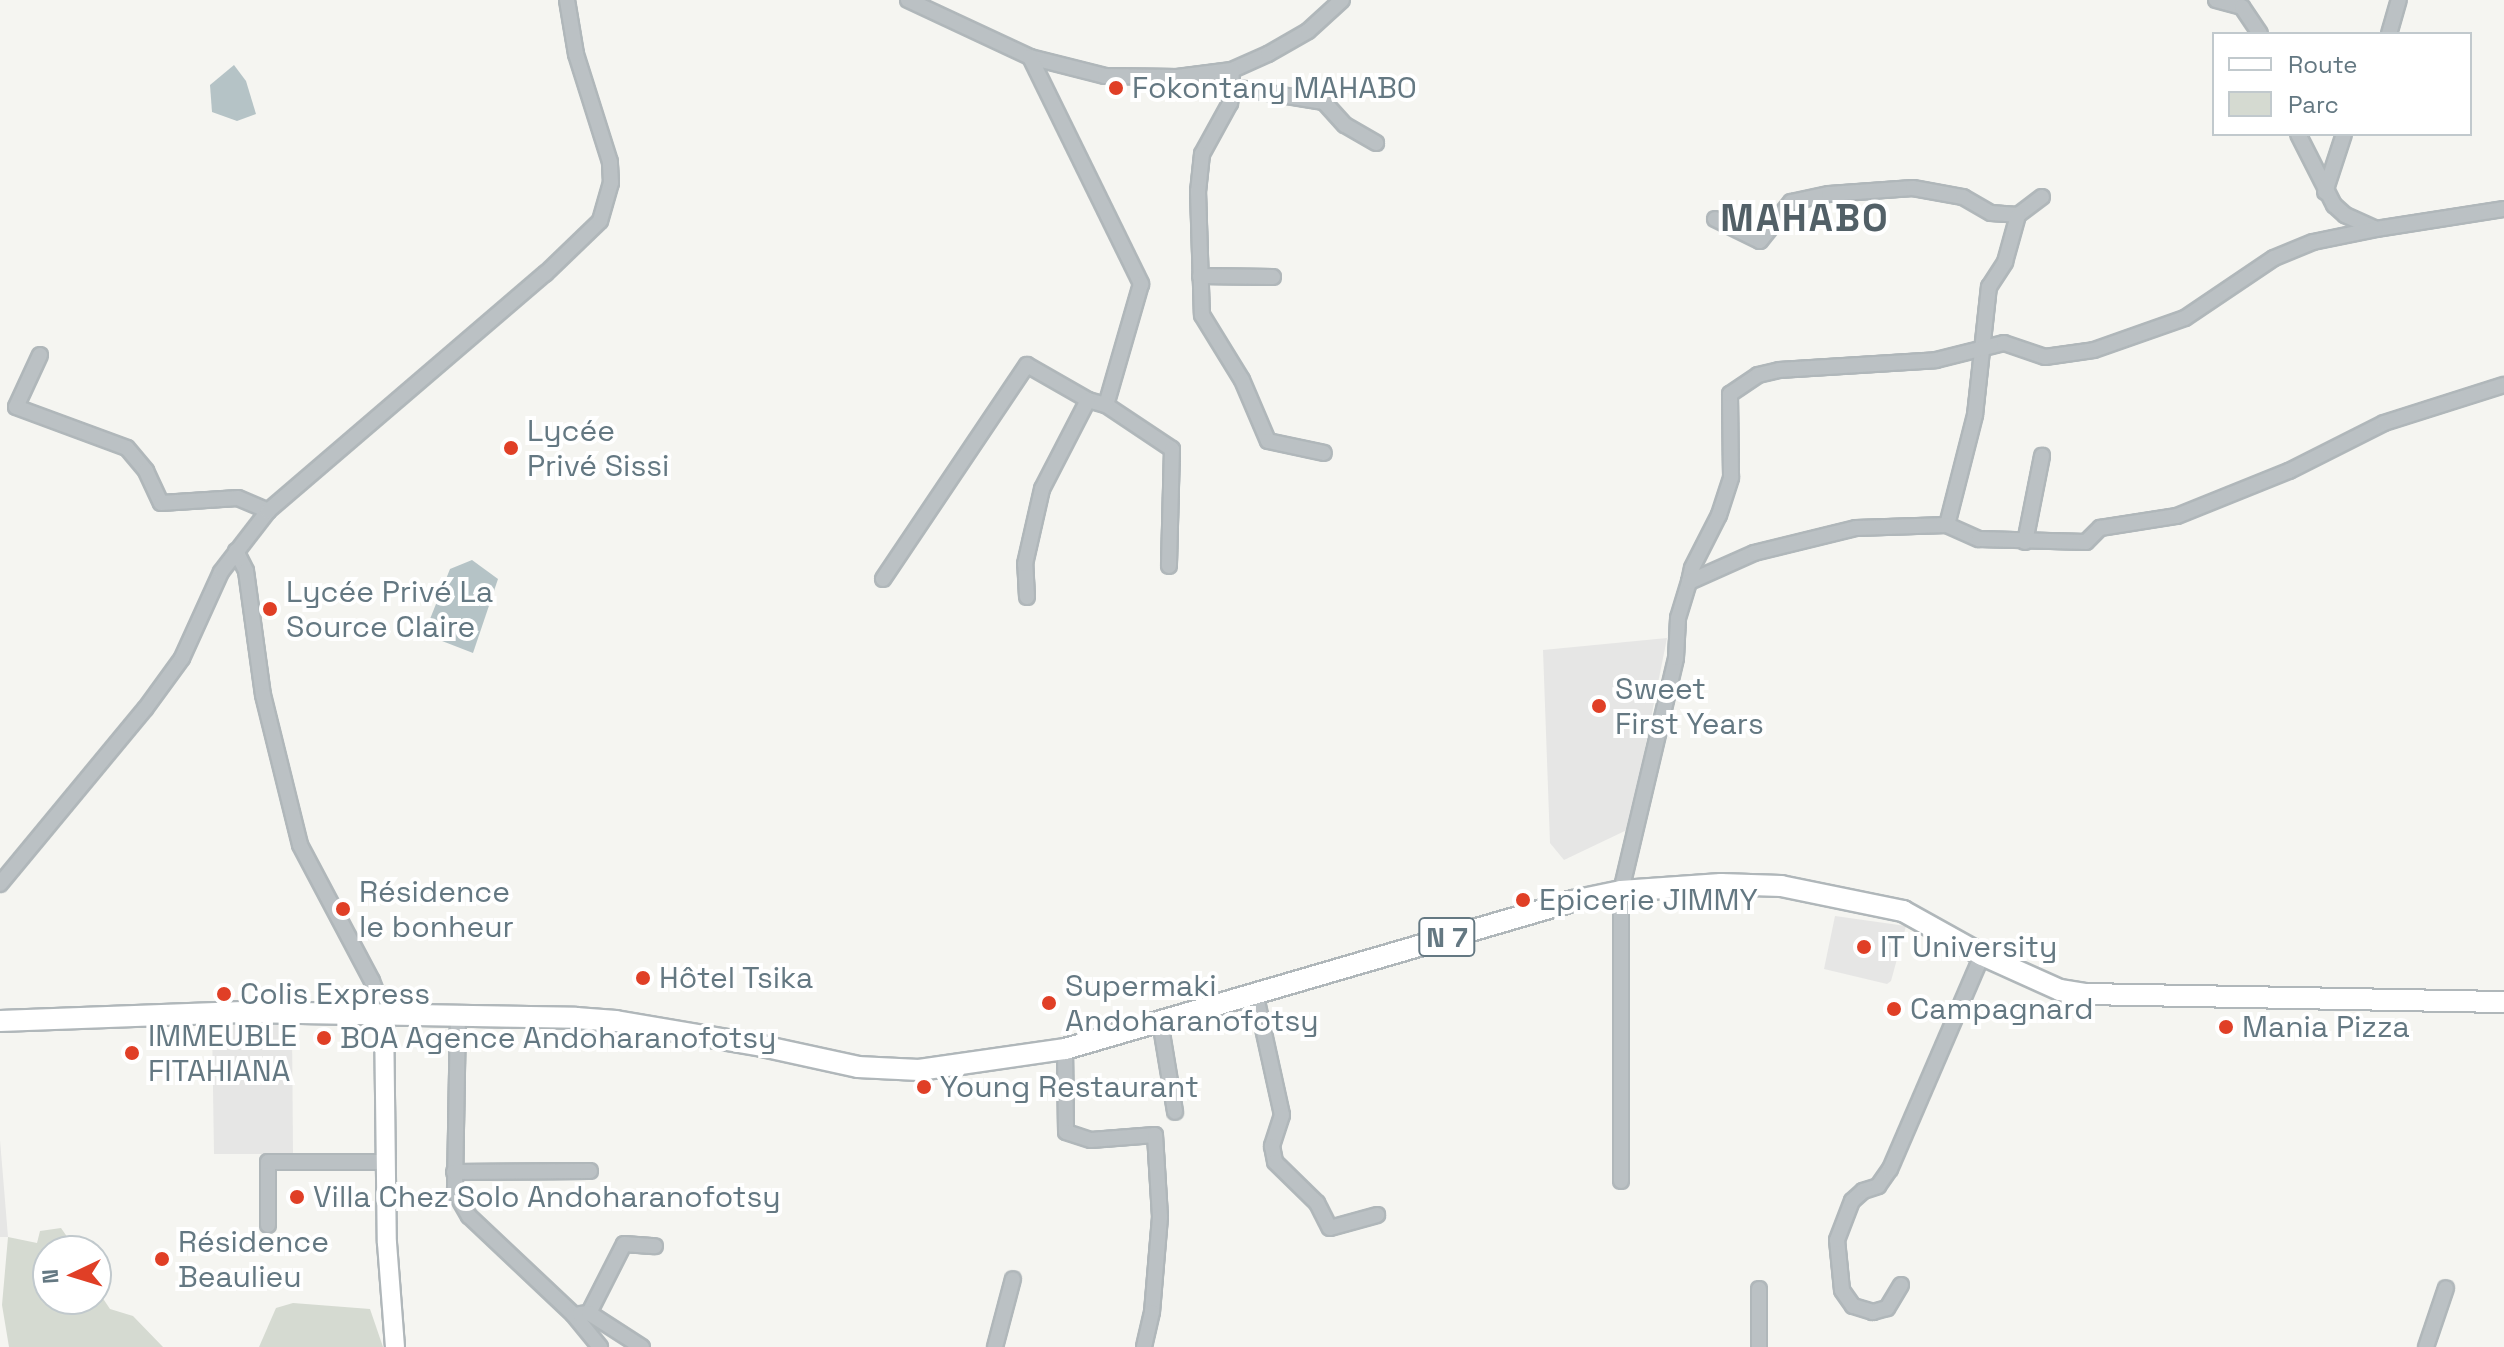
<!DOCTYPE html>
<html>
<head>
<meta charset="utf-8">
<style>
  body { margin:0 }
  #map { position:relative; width:2504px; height:1347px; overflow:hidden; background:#f5f5f1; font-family:"Space Grotesk",sans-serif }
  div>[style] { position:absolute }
  .built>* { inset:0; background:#e6e6e5 }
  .green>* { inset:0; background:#d5dad1 }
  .water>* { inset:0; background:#b5c3c6 }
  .roads { filter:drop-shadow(2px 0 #b0b7ba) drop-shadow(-2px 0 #b0b7ba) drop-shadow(0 2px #b0b7ba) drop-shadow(0 -2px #b0b7ba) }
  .street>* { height:14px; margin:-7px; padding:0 7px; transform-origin:7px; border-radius:7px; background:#bbc1c4 }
  .secondary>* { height:18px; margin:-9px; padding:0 9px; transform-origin:9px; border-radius:9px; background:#fff }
  .primary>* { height:20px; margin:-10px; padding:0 10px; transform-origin:10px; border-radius:10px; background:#fff }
  .dots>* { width:22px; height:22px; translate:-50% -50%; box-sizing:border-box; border:4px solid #fff; border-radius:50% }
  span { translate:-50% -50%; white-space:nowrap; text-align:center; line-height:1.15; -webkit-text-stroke:8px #fff; paint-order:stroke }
  .shield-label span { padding:2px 6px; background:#fff; border:2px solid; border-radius:6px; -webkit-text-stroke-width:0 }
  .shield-label { font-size:28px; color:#647882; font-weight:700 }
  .poi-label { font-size:30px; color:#647882 }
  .left { translate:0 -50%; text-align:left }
  .district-label { font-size:38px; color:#526067; font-weight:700; letter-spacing:2px }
  .legend { position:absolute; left:2212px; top:32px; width:260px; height:104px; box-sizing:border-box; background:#fff; border:2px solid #c1c9cd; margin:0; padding:10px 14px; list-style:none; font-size:24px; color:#647882 }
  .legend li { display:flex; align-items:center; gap:16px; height:40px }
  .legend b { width:40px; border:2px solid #c1c9cd }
  .north { position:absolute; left:32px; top:1235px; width:80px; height:80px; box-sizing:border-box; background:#fff; border:2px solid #c1c9cd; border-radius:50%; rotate:266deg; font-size:22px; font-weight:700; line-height:32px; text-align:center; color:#647882 }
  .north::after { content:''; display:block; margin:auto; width:28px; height:36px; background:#e03f26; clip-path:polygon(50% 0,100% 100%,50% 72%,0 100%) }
</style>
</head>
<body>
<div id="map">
  <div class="built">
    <i style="clip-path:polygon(1667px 638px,1629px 829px,1564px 860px,1550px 843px,1543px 650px)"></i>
    <i style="clip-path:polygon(1835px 916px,1906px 926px,1891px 981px,1887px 984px,1824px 969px)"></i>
    <i style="clip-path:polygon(212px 1024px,292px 1025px,293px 1154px,214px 1154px)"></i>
    <i style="clip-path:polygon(0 1140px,8px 1237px,0 1237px)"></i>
  </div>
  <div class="green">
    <i style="clip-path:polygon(61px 1228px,77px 1251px,48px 1251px,48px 1299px,96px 1299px,96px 1288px,110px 1309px,133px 1316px,163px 1347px,9px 1347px,2px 1305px,8px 1237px,37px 1243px,40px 1231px)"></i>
    <i style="clip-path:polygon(293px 1303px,370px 1309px,383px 1347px,259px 1347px,276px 1308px)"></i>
  </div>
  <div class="water">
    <i style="clip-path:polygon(234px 65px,246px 81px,256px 114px,237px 121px,212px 112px,210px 85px)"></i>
    <i style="clip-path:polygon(472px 560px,498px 579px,473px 653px,424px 634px,450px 569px)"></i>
  </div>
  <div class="roads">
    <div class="street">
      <i style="left:908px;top:0;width:135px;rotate:25deg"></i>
      <i style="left:1030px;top:57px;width:77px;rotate:14.2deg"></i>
      <i style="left:1105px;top:76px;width:72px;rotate:0.8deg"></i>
      <i style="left:1177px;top:77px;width:55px;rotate:-7.3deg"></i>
      <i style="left:1232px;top:70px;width:39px;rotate:-24deg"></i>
      <i style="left:1268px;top:54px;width:46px;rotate:-29.9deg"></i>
      <i style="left:1308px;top:31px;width:46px;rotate:-42.4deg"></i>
      <i style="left:2216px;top:0;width:27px;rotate:15deg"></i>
      <i style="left:2242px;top:7px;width:32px;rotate:56deg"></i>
      <i style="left:2389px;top:34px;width:35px;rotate:-74deg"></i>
      <i style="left:1030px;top:57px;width:253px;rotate:63.9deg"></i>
      <i style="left:1141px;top:284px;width:126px;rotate:106.1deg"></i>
      <i style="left:1106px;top:405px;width:79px;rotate:33.7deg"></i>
      <i style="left:1172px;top:449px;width:117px;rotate:91.5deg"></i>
      <i style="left:1232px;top:70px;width:33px;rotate:93deg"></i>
      <i style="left:1230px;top:103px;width:58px;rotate:118.8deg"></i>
      <i style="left:1202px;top:154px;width:37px;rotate:96deg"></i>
      <i style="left:1198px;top:191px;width:124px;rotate:88.2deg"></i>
      <i style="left:1202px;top:315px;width:76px;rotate:58.4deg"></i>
      <i style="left:1242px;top:380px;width:66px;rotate:66.9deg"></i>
      <i style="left:1268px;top:441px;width:57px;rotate:12.1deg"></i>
      <i style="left:1232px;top:87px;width:93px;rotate:9.3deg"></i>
      <i style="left:1324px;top:102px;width:31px;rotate:48deg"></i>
      <i style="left:1345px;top:125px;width:36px;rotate:30deg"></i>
      <i style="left:2298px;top:134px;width:80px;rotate:63.1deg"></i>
      <i style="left:2334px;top:205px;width:15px;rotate:42deg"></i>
      <i style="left:2345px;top:215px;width:34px;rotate:24deg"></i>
      <i style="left:2376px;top:229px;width:130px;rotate:-8.9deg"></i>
      <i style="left:2325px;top:192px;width:61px;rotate:-71.9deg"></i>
      <i style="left:1715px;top:219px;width:50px;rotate:26.1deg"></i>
      <i style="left:1760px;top:241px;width:50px;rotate:-51.5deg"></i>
      <i style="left:1791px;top:202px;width:39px;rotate:-12deg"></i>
      <i style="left:1829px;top:194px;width:84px;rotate:-4.1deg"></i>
      <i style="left:1913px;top:188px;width:51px;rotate:10.2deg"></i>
      <i style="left:1963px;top:197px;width:32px;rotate:30deg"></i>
      <i style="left:1991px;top:213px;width:27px;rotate:4deg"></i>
      <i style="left:2018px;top:215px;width:30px;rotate:-37deg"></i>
      <i style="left:1200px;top:276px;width:73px;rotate:0.8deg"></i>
      <i style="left:40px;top:355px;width:57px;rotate:114.8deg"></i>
      <i style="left:16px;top:407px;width:118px;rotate:20.3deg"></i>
      <i style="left:127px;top:448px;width:30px;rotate:50deg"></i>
      <i style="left:146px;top:471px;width:35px;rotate:65deg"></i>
      <i style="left:161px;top:503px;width:77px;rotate:-3.7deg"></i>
      <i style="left:238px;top:498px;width:33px;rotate:23deg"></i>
      <i style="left:1947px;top:525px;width:114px;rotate:-75.7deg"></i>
      <i style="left:1975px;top:415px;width:129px;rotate:-83.8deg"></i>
      <i style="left:1989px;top:287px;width:30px;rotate:-57deg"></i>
      <i style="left:2005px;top:262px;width:49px;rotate:-74.5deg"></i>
      <i style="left:2025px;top:542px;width:88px;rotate:-78.8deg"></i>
      <i style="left:236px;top:551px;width:22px;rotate:63deg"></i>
      <i style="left:246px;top:571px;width:125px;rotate:82.2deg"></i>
      <i style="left:263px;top:695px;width:154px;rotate:76.1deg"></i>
      <i style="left:300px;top:845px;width:154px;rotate:62.1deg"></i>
      <i style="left:372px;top:981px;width:34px;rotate:69deg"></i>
      <i style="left:883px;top:579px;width:258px;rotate:-56.1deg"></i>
      <i style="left:1027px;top:365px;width:70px;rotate:29.8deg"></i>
      <i style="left:1088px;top:400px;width:19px;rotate:16deg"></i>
      <i style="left:1689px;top:582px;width:14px;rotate:-78deg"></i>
      <i style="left:1692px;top:568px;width:59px;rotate:-63deg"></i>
      <i style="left:1719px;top:515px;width:40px;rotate:-72deg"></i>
      <i style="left:1731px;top:477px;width:83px;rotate:-90.7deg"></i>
      <i style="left:1730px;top:394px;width:34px;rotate:-34deg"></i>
      <i style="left:1758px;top:375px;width:22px;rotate:-13deg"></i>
      <i style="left:1779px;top:370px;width:157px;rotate:-3.6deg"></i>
      <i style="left:1936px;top:360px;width:70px;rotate:-14deg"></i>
      <i style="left:2004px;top:343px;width:43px;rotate:18.9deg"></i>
      <i style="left:2045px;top:357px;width:49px;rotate:-8.1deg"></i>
      <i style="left:2094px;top:350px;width:96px;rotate:-19.4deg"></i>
      <i style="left:2185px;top:318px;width:107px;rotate:-34deg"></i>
      <i style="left:2274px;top:258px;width:42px;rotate:-22.3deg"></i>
      <i style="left:2313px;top:242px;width:64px;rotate:-11.7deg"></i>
      <i style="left:1027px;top:597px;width:33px;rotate:-93deg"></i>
      <i style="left:1025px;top:564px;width:77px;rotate:-77.2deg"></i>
      <i style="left:1042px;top:489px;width:100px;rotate:-62.7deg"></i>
      <i style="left:0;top:884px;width:227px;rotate:-50.4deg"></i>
      <i style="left:145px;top:709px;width:63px;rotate:-54deg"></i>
      <i style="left:182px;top:658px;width:94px;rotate:-65.6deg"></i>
      <i style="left:221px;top:572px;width:77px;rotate:-52.4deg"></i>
      <i style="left:268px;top:511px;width:365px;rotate:-40.6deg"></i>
      <i style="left:545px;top:274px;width:76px;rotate:-43.9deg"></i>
      <i style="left:600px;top:221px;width:40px;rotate:-74deg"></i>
      <i style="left:611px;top:183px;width:21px;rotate:-93deg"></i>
      <i style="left:610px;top:162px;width:113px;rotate:-107.5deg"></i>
      <i style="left:576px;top:54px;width:55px;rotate:-99.5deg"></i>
      <i style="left:1255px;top:992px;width:126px;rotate:77.6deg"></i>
      <i style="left:1282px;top:1115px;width:33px;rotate:108deg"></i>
      <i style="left:1272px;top:1146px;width:16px;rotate:79deg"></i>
      <i style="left:1275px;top:1162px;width:59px;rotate:44.3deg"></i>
      <i style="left:1317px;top:1203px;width:28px;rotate:63deg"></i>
      <i style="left:1330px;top:1228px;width:49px;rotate:-15.5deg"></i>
      <i style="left:458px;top:1015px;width:177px;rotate:91deg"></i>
      <i style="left:455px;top:1192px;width:28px;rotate:60deg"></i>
      <i style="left:469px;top:1216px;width:143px;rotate:43.3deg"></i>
      <i style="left:573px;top:1314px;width:43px;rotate:50.7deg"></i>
      <i style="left:1160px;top:1021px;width:92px;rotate:80.6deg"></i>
      <i style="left:1065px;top:1049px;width:83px;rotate:89.3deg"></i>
      <i style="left:1066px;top:1132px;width:26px;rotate:18deg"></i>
      <i style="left:1091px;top:1140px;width:64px;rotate:-4.5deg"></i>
      <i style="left:1155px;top:1135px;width:82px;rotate:86.5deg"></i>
      <i style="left:1160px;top:1217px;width:95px;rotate:94.8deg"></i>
      <i style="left:1152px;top:1312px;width:36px;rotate:103deg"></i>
      <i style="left:454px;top:1172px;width:136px;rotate:-0.4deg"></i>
      <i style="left:1621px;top:1181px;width:290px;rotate:-90deg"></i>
      <i style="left:1621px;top:891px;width:239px;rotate:-76.7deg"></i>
      <i style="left:1676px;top:658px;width:40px;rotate:-87.1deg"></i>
      <i style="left:1678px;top:618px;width:38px;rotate:-73deg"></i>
      <i style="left:1689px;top:582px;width:71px;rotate:-24deg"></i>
      <i style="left:1754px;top:553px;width:105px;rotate:-13.8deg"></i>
      <i style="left:1856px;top:528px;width:91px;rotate:-1.9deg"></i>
      <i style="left:1947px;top:525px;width:35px;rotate:24deg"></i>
      <i style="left:1979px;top:539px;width:107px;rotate:1.6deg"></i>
      <i style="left:2086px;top:542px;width:20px;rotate:-45deg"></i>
      <i style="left:2100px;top:528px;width:78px;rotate:-8.9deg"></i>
      <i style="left:2177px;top:516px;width:121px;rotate:-21.9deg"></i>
      <i style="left:2289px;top:471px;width:106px;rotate:-26.8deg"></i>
      <i style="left:2384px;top:423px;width:126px;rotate:-17.6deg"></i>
      <i style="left:268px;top:1225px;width:63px;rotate:-90deg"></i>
      <i style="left:268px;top:1162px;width:119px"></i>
      <i style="left:1901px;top:1285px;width:27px;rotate:121deg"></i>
      <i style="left:1887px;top:1308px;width:15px;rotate:164deg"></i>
      <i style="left:1873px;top:1312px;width:21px;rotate:-163deg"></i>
      <i style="left:1853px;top:1306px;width:19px;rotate:-125deg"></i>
      <i style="left:1842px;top:1290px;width:50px;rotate:-95.7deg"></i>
      <i style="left:1837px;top:1240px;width:42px;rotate:-69deg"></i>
      <i style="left:1852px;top:1201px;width:15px;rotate:-42deg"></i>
      <i style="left:1863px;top:1191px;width:16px;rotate:-18deg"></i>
      <i style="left:1878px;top:1186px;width:21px;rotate:-55deg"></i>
      <i style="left:1890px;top:1169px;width:233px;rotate:-66.7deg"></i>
      <i style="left:589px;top:1313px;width:77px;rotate:-63.1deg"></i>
      <i style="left:624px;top:1244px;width:31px;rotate:4deg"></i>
      <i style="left:580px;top:1314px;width:9px;rotate:-6deg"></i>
      <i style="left:589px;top:1313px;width:63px;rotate:32.7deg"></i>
      <i style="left:995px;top:1347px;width:70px;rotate:-75.2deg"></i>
      <i style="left:1759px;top:1347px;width:58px;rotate:-90deg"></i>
      <i style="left:2426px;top:1347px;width:62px;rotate:-71.3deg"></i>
    </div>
    <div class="secondary">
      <i style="left:384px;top:1013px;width:230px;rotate:89.3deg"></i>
      <i style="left:387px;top:1243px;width:104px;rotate:85.6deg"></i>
    </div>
    <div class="primary">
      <i style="left:0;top:1021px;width:243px;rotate:-2.1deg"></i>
      <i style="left:243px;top:1012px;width:333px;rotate:1deg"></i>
      <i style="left:576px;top:1018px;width:40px;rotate:4.3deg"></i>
      <i style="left:616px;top:1021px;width:148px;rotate:9.7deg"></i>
      <i style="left:762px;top:1046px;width:98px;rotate:12.3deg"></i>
      <i style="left:858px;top:1067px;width:61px;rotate:2.8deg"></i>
      <i style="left:919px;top:1070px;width:148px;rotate:-8.2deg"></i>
      <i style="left:1065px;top:1049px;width:529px;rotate:-16.24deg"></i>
      <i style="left:1573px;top:901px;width:49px;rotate:-11.8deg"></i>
      <i style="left:1621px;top:891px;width:100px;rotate:-4deg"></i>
      <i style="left:1721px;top:884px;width:60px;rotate:1.9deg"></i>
      <i style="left:1781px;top:886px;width:125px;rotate:11.6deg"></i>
      <i style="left:1903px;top:911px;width:90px;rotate:29.1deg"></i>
      <i style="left:1982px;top:955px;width:85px;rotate:24.2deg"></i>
      <i style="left:2060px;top:990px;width:25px;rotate:9deg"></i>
      <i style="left:2085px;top:994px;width:419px;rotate:1.1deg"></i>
    </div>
  </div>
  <div class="dots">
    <i style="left:1116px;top:88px;background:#e03f26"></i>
    <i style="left:511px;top:448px;background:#e03f26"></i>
    <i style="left:270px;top:609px;background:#e03f26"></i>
    <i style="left:1599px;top:706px;background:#e03f26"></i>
    <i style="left:1523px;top:900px;background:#e03f26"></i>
    <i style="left:343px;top:909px;background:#e03f26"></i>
    <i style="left:1864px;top:947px;background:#e03f26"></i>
    <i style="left:643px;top:978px;background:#e03f26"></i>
    <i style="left:224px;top:994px;background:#e03f26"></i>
    <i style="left:1049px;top:1003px;background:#e03f26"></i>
    <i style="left:1894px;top:1009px;background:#e03f26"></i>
    <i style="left:2226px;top:1027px;background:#e03f26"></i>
    <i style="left:324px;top:1038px;background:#e03f26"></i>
    <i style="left:132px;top:1053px;background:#e03f26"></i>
    <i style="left:924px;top:1087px;background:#e03f26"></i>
    <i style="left:297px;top:1197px;background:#e03f26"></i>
    <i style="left:162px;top:1259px;background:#e03f26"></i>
  </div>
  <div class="shield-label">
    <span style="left:1447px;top:937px">N 7</span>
  </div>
  <div class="poi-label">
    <span class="left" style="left:1132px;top:88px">Fokontany MAHABO</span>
    <span class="left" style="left:527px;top:448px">Lycée<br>Privé Sissi</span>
    <span class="left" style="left:286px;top:609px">Lycée Privé La<br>Source Claire</span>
    <span class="left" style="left:1615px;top:706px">Sweet<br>First Years</span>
    <span class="left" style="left:359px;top:909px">Résidence<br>le bonheur</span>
    <span class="left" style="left:1539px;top:900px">Epicerie JIMMY</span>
    <span class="left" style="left:1880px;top:947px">IT University</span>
    <span class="left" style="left:659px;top:978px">Hôtel Tsika</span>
    <span class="left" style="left:1065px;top:1003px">Supermaki<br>Andoharanofotsy</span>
    <span class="left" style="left:240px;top:994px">Colis Express</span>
    <span class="left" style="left:1910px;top:1009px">Campagnard</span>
    <span class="left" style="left:2242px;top:1027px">Mania Pizza</span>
    <span class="left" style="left:148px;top:1053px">IMMEUBLE<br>FITAHIANA</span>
    <span class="left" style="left:340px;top:1038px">BOA Agence Andoharanofotsy</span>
    <span class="left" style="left:940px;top:1087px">Young Restaurant</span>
    <span class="left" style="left:313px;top:1197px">Villa Chez Solo Andoharanofotsy</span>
    <span class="left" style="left:178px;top:1259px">Résidence<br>Beaulieu</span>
  </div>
  <div class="district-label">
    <span style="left:1805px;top:219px">MAHABO</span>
  </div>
  <ul class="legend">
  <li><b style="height:10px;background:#fff"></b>Route</li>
  <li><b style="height:22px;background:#d5dad1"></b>Parc</li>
  </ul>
  <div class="north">N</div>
</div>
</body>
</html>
